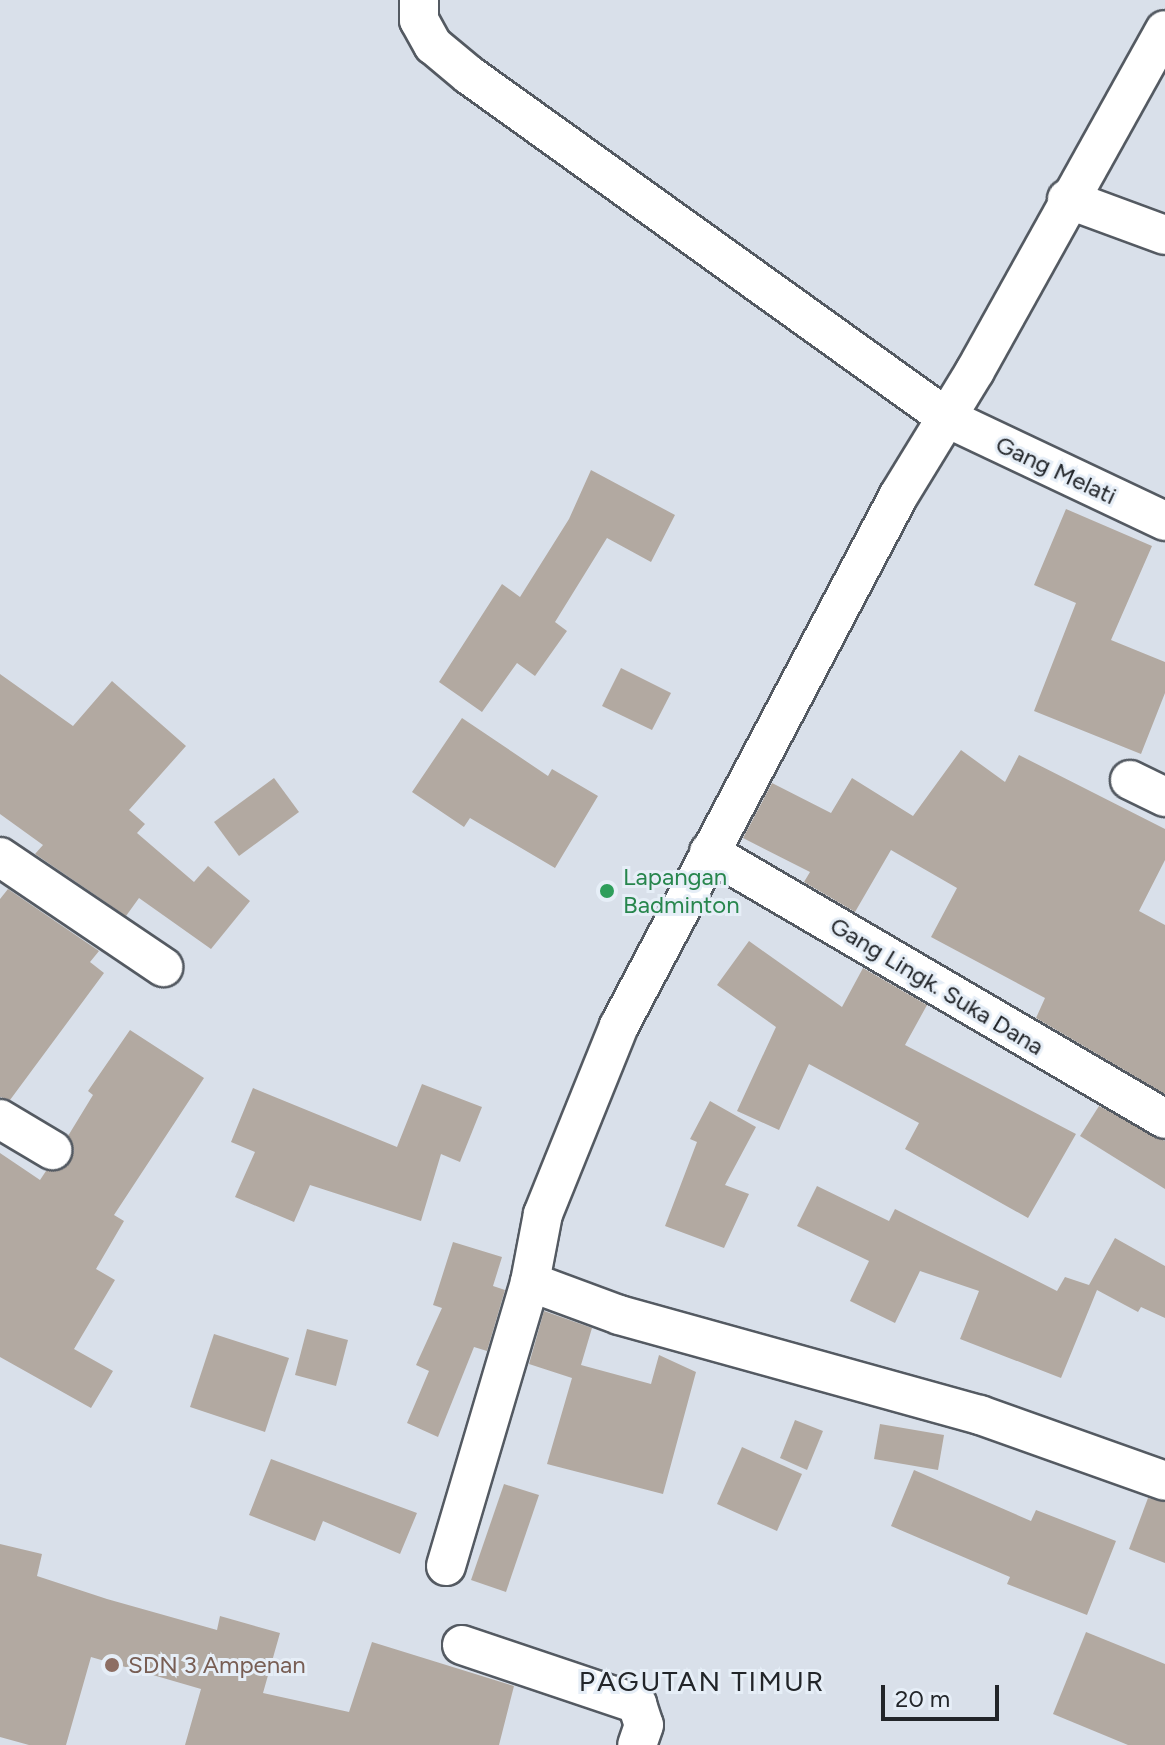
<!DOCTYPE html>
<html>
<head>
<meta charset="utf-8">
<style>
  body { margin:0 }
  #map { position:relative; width:1165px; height:1745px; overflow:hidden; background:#d9e0ea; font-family:Figtree,sans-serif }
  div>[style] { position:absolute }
  .building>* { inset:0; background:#b2a9a1 }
  .roads { filter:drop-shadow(2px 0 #545a62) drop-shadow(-2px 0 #545a62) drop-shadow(0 2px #545a62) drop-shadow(0 -2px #545a62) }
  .minor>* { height:38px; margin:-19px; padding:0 19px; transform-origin:19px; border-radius:19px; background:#fff }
  .dots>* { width:22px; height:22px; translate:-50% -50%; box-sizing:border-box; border:4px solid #e6eef7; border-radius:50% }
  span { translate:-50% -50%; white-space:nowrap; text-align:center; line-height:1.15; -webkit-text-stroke:6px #e6eef7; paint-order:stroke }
  .street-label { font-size:24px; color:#222529 }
  .leisure-label { font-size:24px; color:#27864d }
  .left { translate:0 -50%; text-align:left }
  .education-label { font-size:24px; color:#785e54 }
  .quarter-label { font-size:28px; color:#222529; letter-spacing:2px }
  .scale { position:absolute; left:881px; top:1685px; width:118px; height:36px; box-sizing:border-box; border:4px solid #222529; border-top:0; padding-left:10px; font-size:24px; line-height:28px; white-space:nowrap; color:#222529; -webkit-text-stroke:6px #e6eef7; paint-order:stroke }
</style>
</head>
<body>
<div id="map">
  <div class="building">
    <i style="clip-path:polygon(591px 470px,675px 515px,651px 562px,607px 538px,555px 622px,567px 631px,535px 676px,517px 663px,482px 712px,439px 682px,502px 584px,520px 597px,569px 519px)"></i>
    <i style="clip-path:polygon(1066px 509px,1152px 546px,1111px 640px,1165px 662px,1165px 693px,1141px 754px,1034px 711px,1076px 603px,1034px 585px)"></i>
    <i style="clip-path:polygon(621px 668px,671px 693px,652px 730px,602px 706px)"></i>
    <i style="clip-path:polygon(0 674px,73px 726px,112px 681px,186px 746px,129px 810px,145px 824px,137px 833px,194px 882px,208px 866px,250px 901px,211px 949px,139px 898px,126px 916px,35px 854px,43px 845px,0 814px)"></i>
    <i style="clip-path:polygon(462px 718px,548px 776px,552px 769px,598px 796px,555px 868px,470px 818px,464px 827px,412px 792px)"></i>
    <i style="clip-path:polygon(961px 750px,1005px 782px,1019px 755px,1165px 829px,1165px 860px,1139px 911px,1165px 925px,1165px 1094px,1036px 1018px,1045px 998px,931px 937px,957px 888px,891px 850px,855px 912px,804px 882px,810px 872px,743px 838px,772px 783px,831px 813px,852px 778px,913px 816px)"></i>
    <i style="clip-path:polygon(274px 778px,299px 812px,239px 856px,214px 822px)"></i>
    <i style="clip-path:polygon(8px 889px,99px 951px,90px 962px,104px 973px,10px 1100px,0 1097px,0 899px)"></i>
    <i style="clip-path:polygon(749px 941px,842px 1007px,863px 968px,927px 1005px,905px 1045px,1076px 1134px,1028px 1218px,905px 1149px,919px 1123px,809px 1064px,779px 1130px,737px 1111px,776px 1027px,717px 985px)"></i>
    <i style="clip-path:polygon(130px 1030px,204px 1078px,114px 1215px,124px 1221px,96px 1269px,115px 1280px,74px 1349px,113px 1371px,91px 1408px,0 1357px,0 1153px,40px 1180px,46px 1171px,63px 1169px,74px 1151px,68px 1136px,93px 1095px,88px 1091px)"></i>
    <i style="clip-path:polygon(422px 1084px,482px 1107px,460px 1162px,441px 1154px,421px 1221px,310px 1185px,294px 1222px,235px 1197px,255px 1152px,231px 1142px,253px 1088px,397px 1147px)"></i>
    <i style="clip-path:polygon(710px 1101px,756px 1127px,725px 1185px,749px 1194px,724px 1248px,665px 1226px,697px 1142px,690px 1139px)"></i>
    <i style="clip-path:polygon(1099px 1106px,1165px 1141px,1165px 1189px,1080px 1136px)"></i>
    <i style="clip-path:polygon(817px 1186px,889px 1221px,895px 1209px,1057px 1291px,1065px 1277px,1089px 1285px,1115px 1238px,1165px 1266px,1165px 1318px,1141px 1307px,1138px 1312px,1097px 1290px,1061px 1378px,960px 1339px,979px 1291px,920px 1271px,895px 1323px,850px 1301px,869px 1261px,797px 1226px)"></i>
    <i style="clip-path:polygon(453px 1242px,502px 1257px,493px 1286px,505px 1290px,487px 1351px,474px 1347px,438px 1437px,407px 1423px,429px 1371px,416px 1365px,442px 1308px,433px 1305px)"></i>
    <i style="clip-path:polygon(544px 1311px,592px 1328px,581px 1365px,651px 1384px,659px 1355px,696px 1372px,663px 1494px,547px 1464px,572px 1378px,529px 1364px)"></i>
    <i style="clip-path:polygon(307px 1329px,348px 1340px,336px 1386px,295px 1375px)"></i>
    <i style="clip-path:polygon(214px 1334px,289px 1358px,265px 1432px,190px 1407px)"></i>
    <i style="clip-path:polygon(795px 1420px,823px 1431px,807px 1470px,780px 1458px)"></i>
    <i style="clip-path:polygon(880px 1424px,944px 1435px,938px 1470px,874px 1459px)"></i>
    <i style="clip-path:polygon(742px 1447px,802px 1474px,777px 1531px,717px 1504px)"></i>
    <i style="clip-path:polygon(271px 1459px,417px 1513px,400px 1554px,323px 1521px,315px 1541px,249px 1515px)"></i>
    <i style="clip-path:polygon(914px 1470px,1031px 1521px,1036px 1510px,1116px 1541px,1087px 1615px,1007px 1584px,1010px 1577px,891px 1526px)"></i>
    <i style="clip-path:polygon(504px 1484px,539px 1495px,506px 1592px,471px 1580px)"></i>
    <i style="clip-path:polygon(1148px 1498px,1165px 1502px,1165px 1563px,1129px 1549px)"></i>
    <i style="clip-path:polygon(0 1544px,42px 1554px,37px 1576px,107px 1599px,217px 1630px,220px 1616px,280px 1633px,263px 1693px,349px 1712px,372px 1642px,514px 1686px,499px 1745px,185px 1745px,201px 1689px,91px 1657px,66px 1745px,29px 1745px,0 1737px)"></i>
    <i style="clip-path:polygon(1086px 1632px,1165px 1664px,1165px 1745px,1128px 1745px,1053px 1714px)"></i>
  </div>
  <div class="roads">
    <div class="minor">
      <i style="left:419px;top:0;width:20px;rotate:90deg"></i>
      <i style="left:419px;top:20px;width:29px;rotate:61deg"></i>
      <i style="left:433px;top:45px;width:47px;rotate:39.8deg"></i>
      <i style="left:469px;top:75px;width:588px;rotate:35.66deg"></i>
      <i style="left:947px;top:418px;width:241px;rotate:25.3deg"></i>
      <i style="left:1067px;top:199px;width:104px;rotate:20.2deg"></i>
      <i style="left:1130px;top:780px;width:39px;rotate:26deg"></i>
      <i style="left:709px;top:852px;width:528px;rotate:30.35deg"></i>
      <i style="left:0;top:857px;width:197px;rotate:34deg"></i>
      <i style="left:0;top:1119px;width:61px;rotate:30.8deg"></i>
      <i style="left:530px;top:1282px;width:95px;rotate:20.3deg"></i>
      <i style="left:619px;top:1315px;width:375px;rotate:15.5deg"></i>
      <i style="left:980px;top:1415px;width:196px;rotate:19.6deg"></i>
      <i style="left:446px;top:1566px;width:296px;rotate:-73.5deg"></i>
      <i style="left:530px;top:1282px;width:69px;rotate:-79.2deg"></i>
      <i style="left:543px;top:1214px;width:203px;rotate:-68deg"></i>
      <i style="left:619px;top:1026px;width:600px;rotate:-62.2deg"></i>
      <i style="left:899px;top:495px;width:145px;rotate:-58.5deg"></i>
      <i style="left:975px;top:371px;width:390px;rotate:-60.9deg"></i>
      <i style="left:462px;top:1645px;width:185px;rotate:18.6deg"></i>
      <i style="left:637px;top:1704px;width:22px;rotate:72deg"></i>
      <i style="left:644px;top:1725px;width:21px;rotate:109deg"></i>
    </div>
  </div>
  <div class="dots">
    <i style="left:607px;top:891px;background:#2e9e5b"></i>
    <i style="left:112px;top:1665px;background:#8d6e63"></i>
  </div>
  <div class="street-label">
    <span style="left:1056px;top:470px;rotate:25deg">Gang Melati</span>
    <span style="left:937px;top:986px;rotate:31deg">Gang Lingk. Suka Dana</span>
  </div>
  <div class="leisure-label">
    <span class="left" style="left:623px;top:891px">Lapangan<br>Badminton</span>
  </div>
  <div class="education-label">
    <span class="left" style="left:128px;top:1665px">SDN 3 Ampenan</span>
  </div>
  <div class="quarter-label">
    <span style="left:702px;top:1681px">PAGUTAN TIMUR</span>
  </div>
  <div class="scale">20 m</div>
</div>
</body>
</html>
